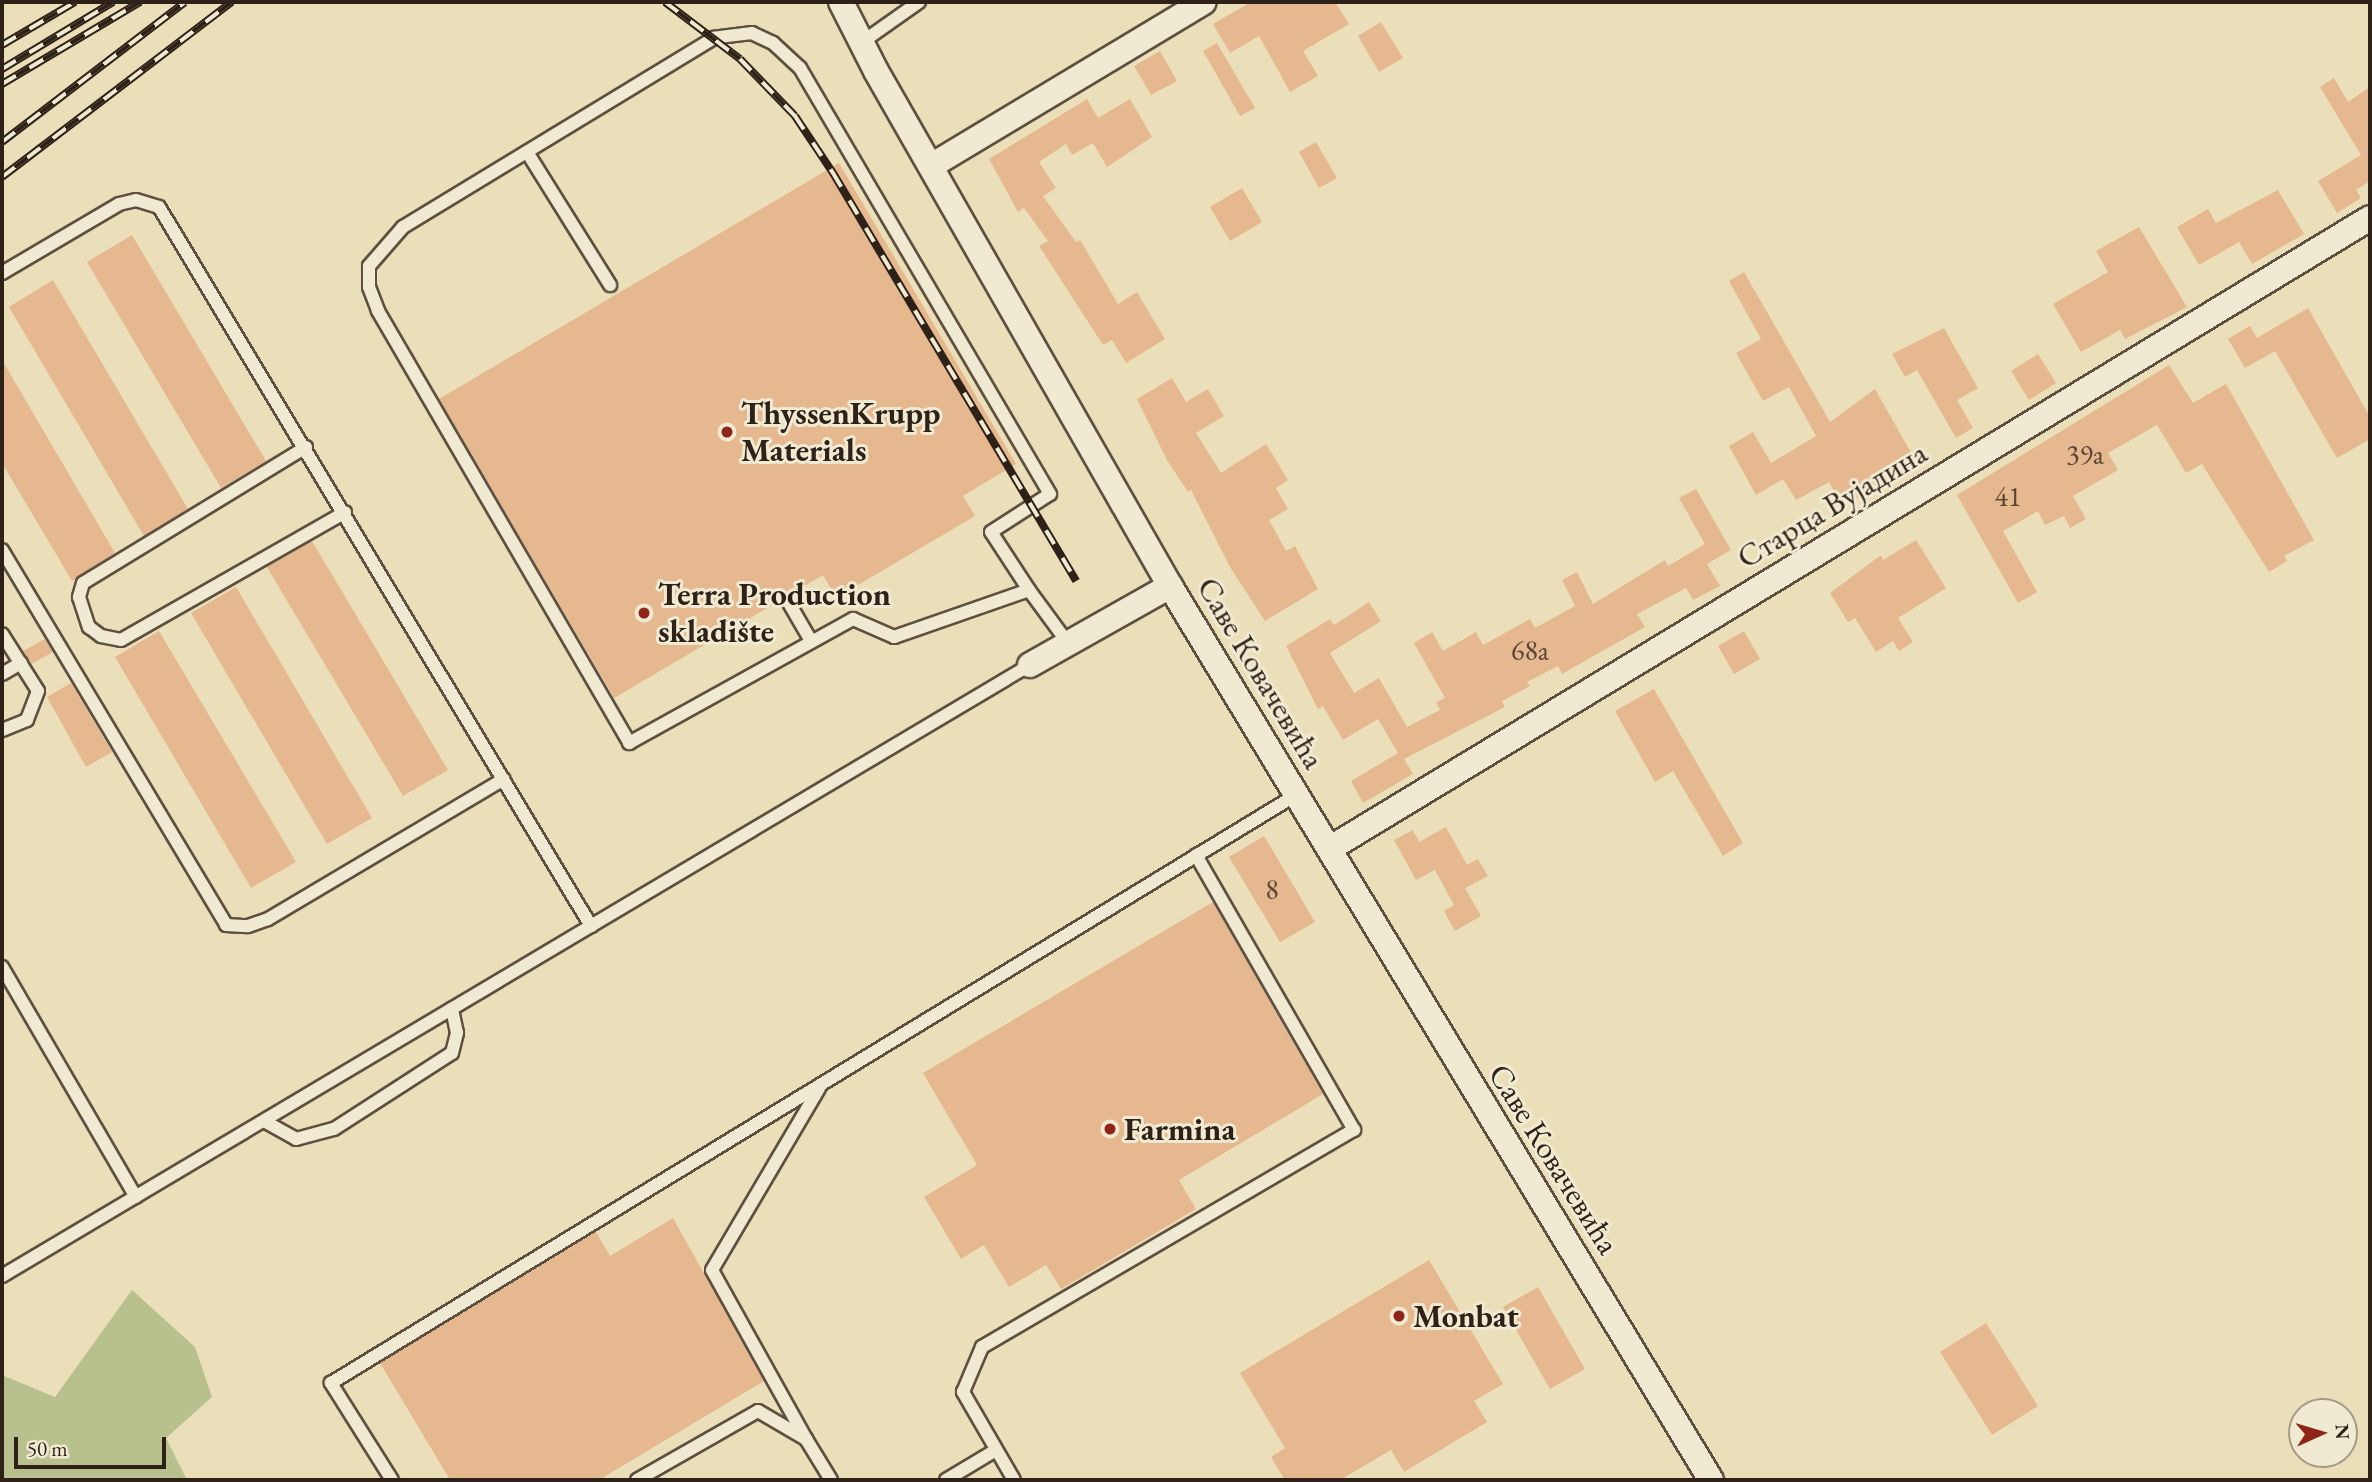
<!DOCTYPE html>
<html>
<head>
<meta charset="utf-8">
<style>
  body { margin:0 }
  #map { position:relative; width:2372px; height:1482px; overflow:hidden; background:#eadfb9; font-family:"EB Garamond",serif }
  div>[style] { position:absolute }
  .green>* { inset:0; background:#b8c18e }
  .building>* { inset:0; background:#e6b890 }
  .roads { filter:drop-shadow(2px 0 #5d5040) drop-shadow(-2px 0 #5d5040) drop-shadow(0 2px #5d5040) drop-shadow(0 -2px #5d5040) }
  .lane>* { height:12px; margin:-6px; padding:0 6px; transform-origin:6px; border-radius:6px; background:#f1ead2 }
  .street>* { height:24px; margin:-12px; padding:0 12px; transform-origin:12px; border-radius:12px; background:#f1ead2 }
  .rail>* { height:8px; margin-top:-4px; transform-origin:0; background:repeating-linear-gradient(90deg,#f1ead2 0 16px,#2e2118 0 32px); box-sizing:border-box; border-block:2px solid #2e2118 }
  .dots>* { width:19px; height:19px; translate:-50% -50%; box-sizing:border-box; border:4px solid #f1ead2; border-radius:50% }
  span { translate:-50% -50%; white-space:nowrap; text-align:center; line-height:1.15; -webkit-text-stroke:6px #f1ead2; paint-order:stroke }
  .number-label { font-size:28px; color:#5c4736 }
  .number-label span { -webkit-text-stroke-width:0 }
  .poi-label { font-size:32px; color:#2e2118; font-weight:700 }
  .left { translate:0 -50%; text-align:left }
  .street-label { font-size:32px; color:#2e2118 }
  .frame { position:absolute; inset:0; border:4px solid #2e2118; pointer-events:none }
  .north { position:absolute; left:2288px; top:1398px; width:70px; height:70px; box-sizing:border-box; background:#f1ead2; border:2px solid #a39a88; border-radius:50%; rotate:86deg; font-size:19px; font-weight:700; line-height:28px; text-align:center; color:#2e2118 }
  .north::after { content:''; display:block; margin:auto; width:24px; height:32px; background:#8f2418; clip-path:polygon(50% 0,100% 100%,50% 72%,0 100%) }
  .scale { position:absolute; left:14px; top:1437px; width:152px; height:32px; box-sizing:border-box; border:4px solid #2e2118; border-top:0; padding-left:9px; font-size:21px; line-height:24px; white-space:nowrap; color:#2e2118; -webkit-text-stroke:5px #f1ead2; paint-order:stroke }
</style>
</head>
<body>
<div id="map">
  <div class="green">
    <i style="clip-path:polygon(132px 1290px,195px 1347px,212px 1397px,166px 1438px,187px 1480px,2px 1480px,2px 1375px,55px 1397px)"></i>
  </div>
  <div class="building">
    <i style="clip-path:polygon(1251px 2px,1335px 2px,1349px 24px,1303px 51px,1318px 76px,1290px 92px,1259px 36px,1230px 53px,1213px 24px)"></i>
    <i style="clip-path:polygon(1381px 22px,1403px 58px,1379px 72px,1358px 36px)"></i>
    <i style="clip-path:polygon(1217px 43px,1255px 108px,1240px 116px,1203px 51px)"></i>
    <i style="clip-path:polygon(1160px 51px,1177px 81px,1151px 95px,1134px 66px)"></i>
    <i style="clip-path:polygon(2334px 78px,2348px 102px,2370px 87px,2370px 181px,2356px 190px,2361px 198px,2337px 213px,2318px 181px,2361px 155px,2320px 87px)"></i>
    <i style="clip-path:polygon(1087px 99px,1098px 118px,1130px 99px,1152px 137px,1107px 167px,1093px 143px,1072px 155px,1066px 144px,1039px 162px,1056px 188px,1043px 196px,1076px 242px,1080px 240px,1118px 304px,1137px 292px,1165px 339px,1126px 363px,1112px 340px,1103px 345px,1039px 246px,1048px 241px,1024px 208px,1018px 212px,989px 159px)"></i>
    <i style="clip-path:polygon(1316px 142px,1337px 178px,1319px 188px,1299px 152px)"></i>
    <i style="clip-path:polygon(839px 163px,1016px 464px,963px 496px,975px 516px,836px 598px,823px 575px,614px 698px,439px 399px)"></i>
    <i style="clip-path:polygon(1242px 188px,1262px 222px,1230px 241px,1210px 207px)"></i>
    <i style="clip-path:polygon(2278px 190px,2304px 234px,2252px 264px,2239px 242px,2199px 265px,2177px 227px,2208px 209px,2216px 223px)"></i>
    <i style="clip-path:polygon(2139px 227px,2187px 307px,2125px 339px,2120px 330px,2081px 352px,2053px 304px,2108px 272px,2096px 251px)"></i>
    <i style="clip-path:polygon(132px 235px,266px 461px,221px 488px,87px 262px)"></i>
    <i style="clip-path:polygon(1744px 272px,1830px 422px,1875px 389px,1918px 465px,1843px 506px,1829px 482px,1796px 500px,1783px 479px,1756px 495px,1729px 446px,1753px 432px,1771px 463px,1816px 436px,1789px 387px,1763px 401px,1736px 353px,1761px 339px,1729px 281px)"></i>
    <i style="clip-path:polygon(53px 280px,188px 509px,144px 536px,9px 307px)"></i>
    <i style="clip-path:polygon(2308px 308px,2370px 417px,2370px 439px,2337px 458px,2275px 351px,2245px 368px,2228px 339px,2250px 326px,2257px 338px)"></i>
    <i style="clip-path:polygon(1944px 328px,1978px 388px,1957px 400px,1973px 428px,1956px 438px,1917px 370px,1905px 377px,1892px 354px)"></i>
    <i style="clip-path:polygon(2038px 354px,2056px 383px,2029px 400px,2011px 371px)"></i>
    <i style="clip-path:polygon(2px 360px,115px 553px,72px 581px,2px 463px)"></i>
    <i style="clip-path:polygon(2169px 365px,2193px 403px,2226px 384px,2314px 540px,2284px 556px,2287px 561px,2269px 572px,2202px 464px,2186px 473px,2157px 425px,2108px 453px,2118px 470px,2073px 496px,2086px 519px,2070px 528px,2064px 516px,2045px 525px,2038px 511px,2003px 531px,2037px 592px,2018px 603px,1957px 495px)"></i>
    <i style="clip-path:polygon(1172px 378px,1186px 402px,1208px 389px,1224px 416px,1196px 433px,1221px 473px,1266px 444px,1288px 480px,1276px 488px,1288px 509px,1269px 520px,1286px 551px,1295px 546px,1318px 589px,1265px 621px,1230px 567px,1191px 490px,1188px 492px,1167px 460px,1137px 399px)"></i>
    <i style="clip-path:polygon(1696px 489px,1731px 550px,1707px 564px,1720px 586px,1693px 600px,1686px 588px,1637px 614px,1645px 627px,1562px 674px,1558px 666px,1527px 682px,1530px 686px,1502px 701px,1505px 707px,1404px 759px,1413px 774px,1363px 803px,1351px 781px,1398px 753px,1378px 719px,1343px 740px,1323px 706px,1318px 709px,1286px 646px,1330px 619px,1334px 625px,1369px 602px,1381px 621px,1330px 653px,1354px 693px,1379px 678px,1407px 727px,1440px 710px,1436px 702px,1445px 698px,1414px 643px,1432px 632px,1443px 651px,1476px 632px,1483px 645px,1530px 619px,1535px 628px,1575px 606px,1562px 580px,1577px 572px,1593px 604px,1665px 560px,1668px 566px,1705px 544px,1679px 498px)"></i>
    <i style="clip-path:polygon(1916px 540px,1946px 588px,1898px 618px,1913px 642px,1899px 651px,1893px 641px,1876px 652px,1855px 618px,1848px 622px,1830px 593px,1881px 555px,1883px 560px)"></i>
    <i style="clip-path:polygon(312px 541px,448px 770px,403px 796px,267px 567px)"></i>
    <i style="clip-path:polygon(236px 587px,372px 818px,327px 844px,191px 613px)"></i>
    <i style="clip-path:polygon(159px 631px,296px 862px,251px 888px,115px 657px)"></i>
    <i style="clip-path:polygon(1744px 631px,1760px 659px,1734px 674px,1718px 646px)"></i>
    <i style="clip-path:polygon(45px 639px,53px 652px,31px 664px,23px 651px)"></i>
    <i style="clip-path:polygon(71px 683px,112px 752px,86px 767px,47px 697px)"></i>
    <i style="clip-path:polygon(1654px 689px,1743px 843px,1723px 856px,1673px 771px,1655px 782px,1615px 711px)"></i>
    <i style="clip-path:polygon(1446px 827px,1467px 865px,1478px 859px,1488px 876px,1465px 888px,1481px 916px,1455px 931px,1444px 911px,1454px 905px,1435px 870px,1416px 880px,1394px 840px,1413px 830px,1419px 842px)"></i>
    <i style="clip-path:polygon(1264px 836px,1315px 922px,1280px 942px,1229px 857px)"></i>
    <i style="clip-path:polygon(1213px 902px,1323px 1094px,1179px 1180px,1196px 1209px,1061px 1289px,1046px 1265px,1009px 1287px,984px 1245px,961px 1259px,924px 1197px,977px 1165px,923px 1073px)"></i>
    <i style="clip-path:polygon(673px 1218px,764px 1381px,599px 1480px,450px 1480px,380px 1363px,596px 1232px,610px 1256px)"></i>
    <i style="clip-path:polygon(1429px 1260px,1503px 1384px,1474px 1401px,1487px 1422px,1404px 1472px,1391px 1450px,1340px 1480px,1285px 1480px,1271px 1457px,1285px 1448px,1240px 1373px)"></i>
    <i style="clip-path:polygon(1538px 1287px,1585px 1369px,1550px 1389px,1503px 1307px)"></i>
    <i style="clip-path:polygon(1986px 1323px,2038px 1406px,1992px 1435px,1940px 1352px)"></i>
  </div>
  <div class="roads">
    <div class="lane">
      <i style="left:861px;top:43px;width:71px;rotate:-35.3deg"></i>
      <i style="left:527px;top:152px;width:157px;rotate:58deg"></i>
      <i style="left:2px;top:273px;width:136px;rotate:-30.5deg"></i>
      <i style="left:119px;top:204px;width:17px;rotate:-13deg"></i>
      <i style="left:136px;top:200px;width:24px;rotate:17deg"></i>
      <i style="left:159px;top:207px;width:839px;rotate:59deg"></i>
      <i style="left:306px;top:447px;width:261px;rotate:148.6deg"></i>
      <i style="left:83px;top:583px;width:15px;rotate:106deg"></i>
      <i style="left:79px;top:597px;width:32px;rotate:72deg"></i>
      <i style="left:89px;top:627px;width:15px;rotate:37deg"></i>
      <i style="left:101px;top:636px;width:20px;rotate:11deg"></i>
      <i style="left:121px;top:640px;width:258px;rotate:-29.7deg"></i>
      <i style="left:2px;top:550px;width:437px;rotate:59.1deg"></i>
      <i style="left:226px;top:925px;width:22px;rotate:3deg"></i>
      <i style="left:248px;top:926px;width:21px;rotate:-19deg"></i>
      <i style="left:268px;top:919px;width:274px;rotate:-30.7deg"></i>
      <i style="left:1029px;top:590px;width:69px;rotate:-123.2deg"></i>
      <i style="left:991px;top:532px;width:70px;rotate:-32.8deg"></i>
      <i style="left:1050px;top:494px;width:494px;rotate:-120.4deg"></i>
      <i style="left:800px;top:68px;width:37px;rotate:-137deg"></i>
      <i style="left:773px;top:43px;width:23px;rotate:-155deg"></i>
      <i style="left:752px;top:33px;width:38px;rotate:173deg"></i>
      <i style="left:714px;top:38px;width:364px;rotate:148.7deg"></i>
      <i style="left:403px;top:227px;width:52px;rotate:131.1deg"></i>
      <i style="left:369px;top:266px;width:21px;rotate:90deg"></i>
      <i style="left:369px;top:287px;width:26px;rotate:69deg"></i>
      <i style="left:378px;top:311px;width:500px;rotate:59.8deg"></i>
      <i style="left:629px;top:743px;width:256px;rotate:-29deg"></i>
      <i style="left:853px;top:619px;width:45px;rotate:23.7deg"></i>
      <i style="left:894px;top:637px;width:143px;rotate:-19.2deg"></i>
      <i style="left:1029px;top:590px;width:66px;rotate:53.7deg"></i>
      <i style="left:789px;top:603px;width:44px;rotate:59.9deg"></i>
      <i style="left:2px;top:634px;width:67px;rotate:57.7deg"></i>
      <i style="left:38px;top:691px;width:31px;rotate:111deg"></i>
      <i style="left:27px;top:720px;width:27px;rotate:158deg"></i>
      <i style="left:2px;top:674px;width:22px;rotate:-30deg"></i>
      <i style="left:2px;top:967px;width:266px;rotate:59.8deg"></i>
      <i style="left:264px;top:1121px;width:37px;rotate:29deg"></i>
      <i style="left:296px;top:1139px;width:39px;rotate:-15deg"></i>
      <i style="left:334px;top:1129px;width:140px;rotate:-32.8deg"></i>
      <i style="left:452px;top:1053px;width:21px;rotate:-76deg"></i>
      <i style="left:457px;top:1033px;width:25px;rotate:-102deg"></i>
      <i style="left:2px;top:1276px;width:1196px;rotate:-30.73deg"></i>
      <i style="left:806px;top:1439px;width:193px;rotate:-119.1deg"></i>
      <i style="left:712px;top:1270px;width:211px;rotate:-59.5deg"></i>
      <i style="left:392px;top:1480px;width:115px;rotate:-122.2deg"></i>
      <i style="left:331px;top:1383px;width:1130px;rotate:-31.36deg"></i>
      <i style="left:637px;top:1480px;width:139px;rotate:-29.7deg"></i>
      <i style="left:758px;top:1411px;width:56px;rotate:30.3deg"></i>
      <i style="left:806px;top:1439px;width:48px;rotate:58.6deg"></i>
      <i style="left:946px;top:1480px;width:58px;rotate:-31deg"></i>
      <i style="left:1014px;top:1480px;width:102px;rotate:-120.1deg"></i>
      <i style="left:963px;top:1392px;width:49px;rotate:-67.1deg"></i>
      <i style="left:982px;top:1347px;width:431px;rotate:-30.3deg"></i>
      <i style="left:1354px;top:1130px;width:317px;rotate:-119.9deg"></i>
    </div>
    <div class="street">
      <i style="left:841px;top:2px;width:77px;rotate:63.1deg"></i>
      <i style="left:876px;top:71px;width:593px;rotate:60.28deg"></i>
      <i style="left:1170px;top:586px;width:1045px;rotate:58.82deg"></i>
      <i style="left:931px;top:166px;width:318px;rotate:-31deg"></i>
      <i style="left:1030px;top:665px;width:161px;rotate:-29.4deg"></i>
      <i style="left:1329px;top:849px;width:1217px;rotate:-31.22deg"></i>
    </div>
  </div>
  <div class="rail">
    <i style="left:665px;top:2px;width:94px;rotate:37.2deg"></i>
    <i style="left:740px;top:59px;width:79px;rotate:46deg"></i>
    <i style="left:795px;top:116px;width:69px;rotate:56.3deg"></i>
    <i style="left:833px;top:173px;width:475px;rotate:59.2deg"></i>
    <i style="left:2px;top:45px;width:85px;rotate:-30.5deg"></i>
    <i style="left:2px;top:69px;width:130px;rotate:-31.1deg"></i>
    <i style="left:2px;top:84px;width:161px;rotate:-30.7deg"></i>
    <i style="left:2px;top:142px;width:230px;rotate:-37.4deg"></i>
    <i style="left:2px;top:177px;width:289px;rotate:-37.3deg"></i>
  </div>
  <div class="dots">
    <i style="left:727px;top:432px;background:#8f2418"></i>
    <i style="left:644px;top:613px;background:#8f2418"></i>
    <i style="left:1110px;top:1129px;background:#8f2418"></i>
    <i style="left:1399px;top:1316px;background:#8f2418"></i>
  </div>
  <div class="number-label">
    <span style="left:2085px;top:454px">39a</span>
    <span style="left:2008px;top:496px">41</span>
    <span style="left:1530px;top:650px">68a</span>
    <span style="left:1272px;top:889px">8</span>
  </div>
  <div class="poi-label">
    <span class="left" style="left:741px;top:432px">ThyssenKrupp<br>Materials</span>
    <span class="left" style="left:658px;top:613px">Terra Production<br>skladište</span>
    <span class="left" style="left:1124px;top:1129px">Farmina</span>
    <span class="left" style="left:1413px;top:1316px">Monbat</span>
  </div>
  <div class="street-label">
    <span style="left:1832px;top:505px;rotate:-31deg">Старца Вујадина</span>
    <span style="left:1261px;top:673px;rotate:59deg">Саве Ковачевића</span>
    <span style="left:1554px;top:1159px;rotate:58deg">Саве Ковачевића</span>
  </div>
  <div class="frame"></div>
  <div class="north">N</div>
  <div class="scale">50 m</div>
</div>
</body>
</html>
